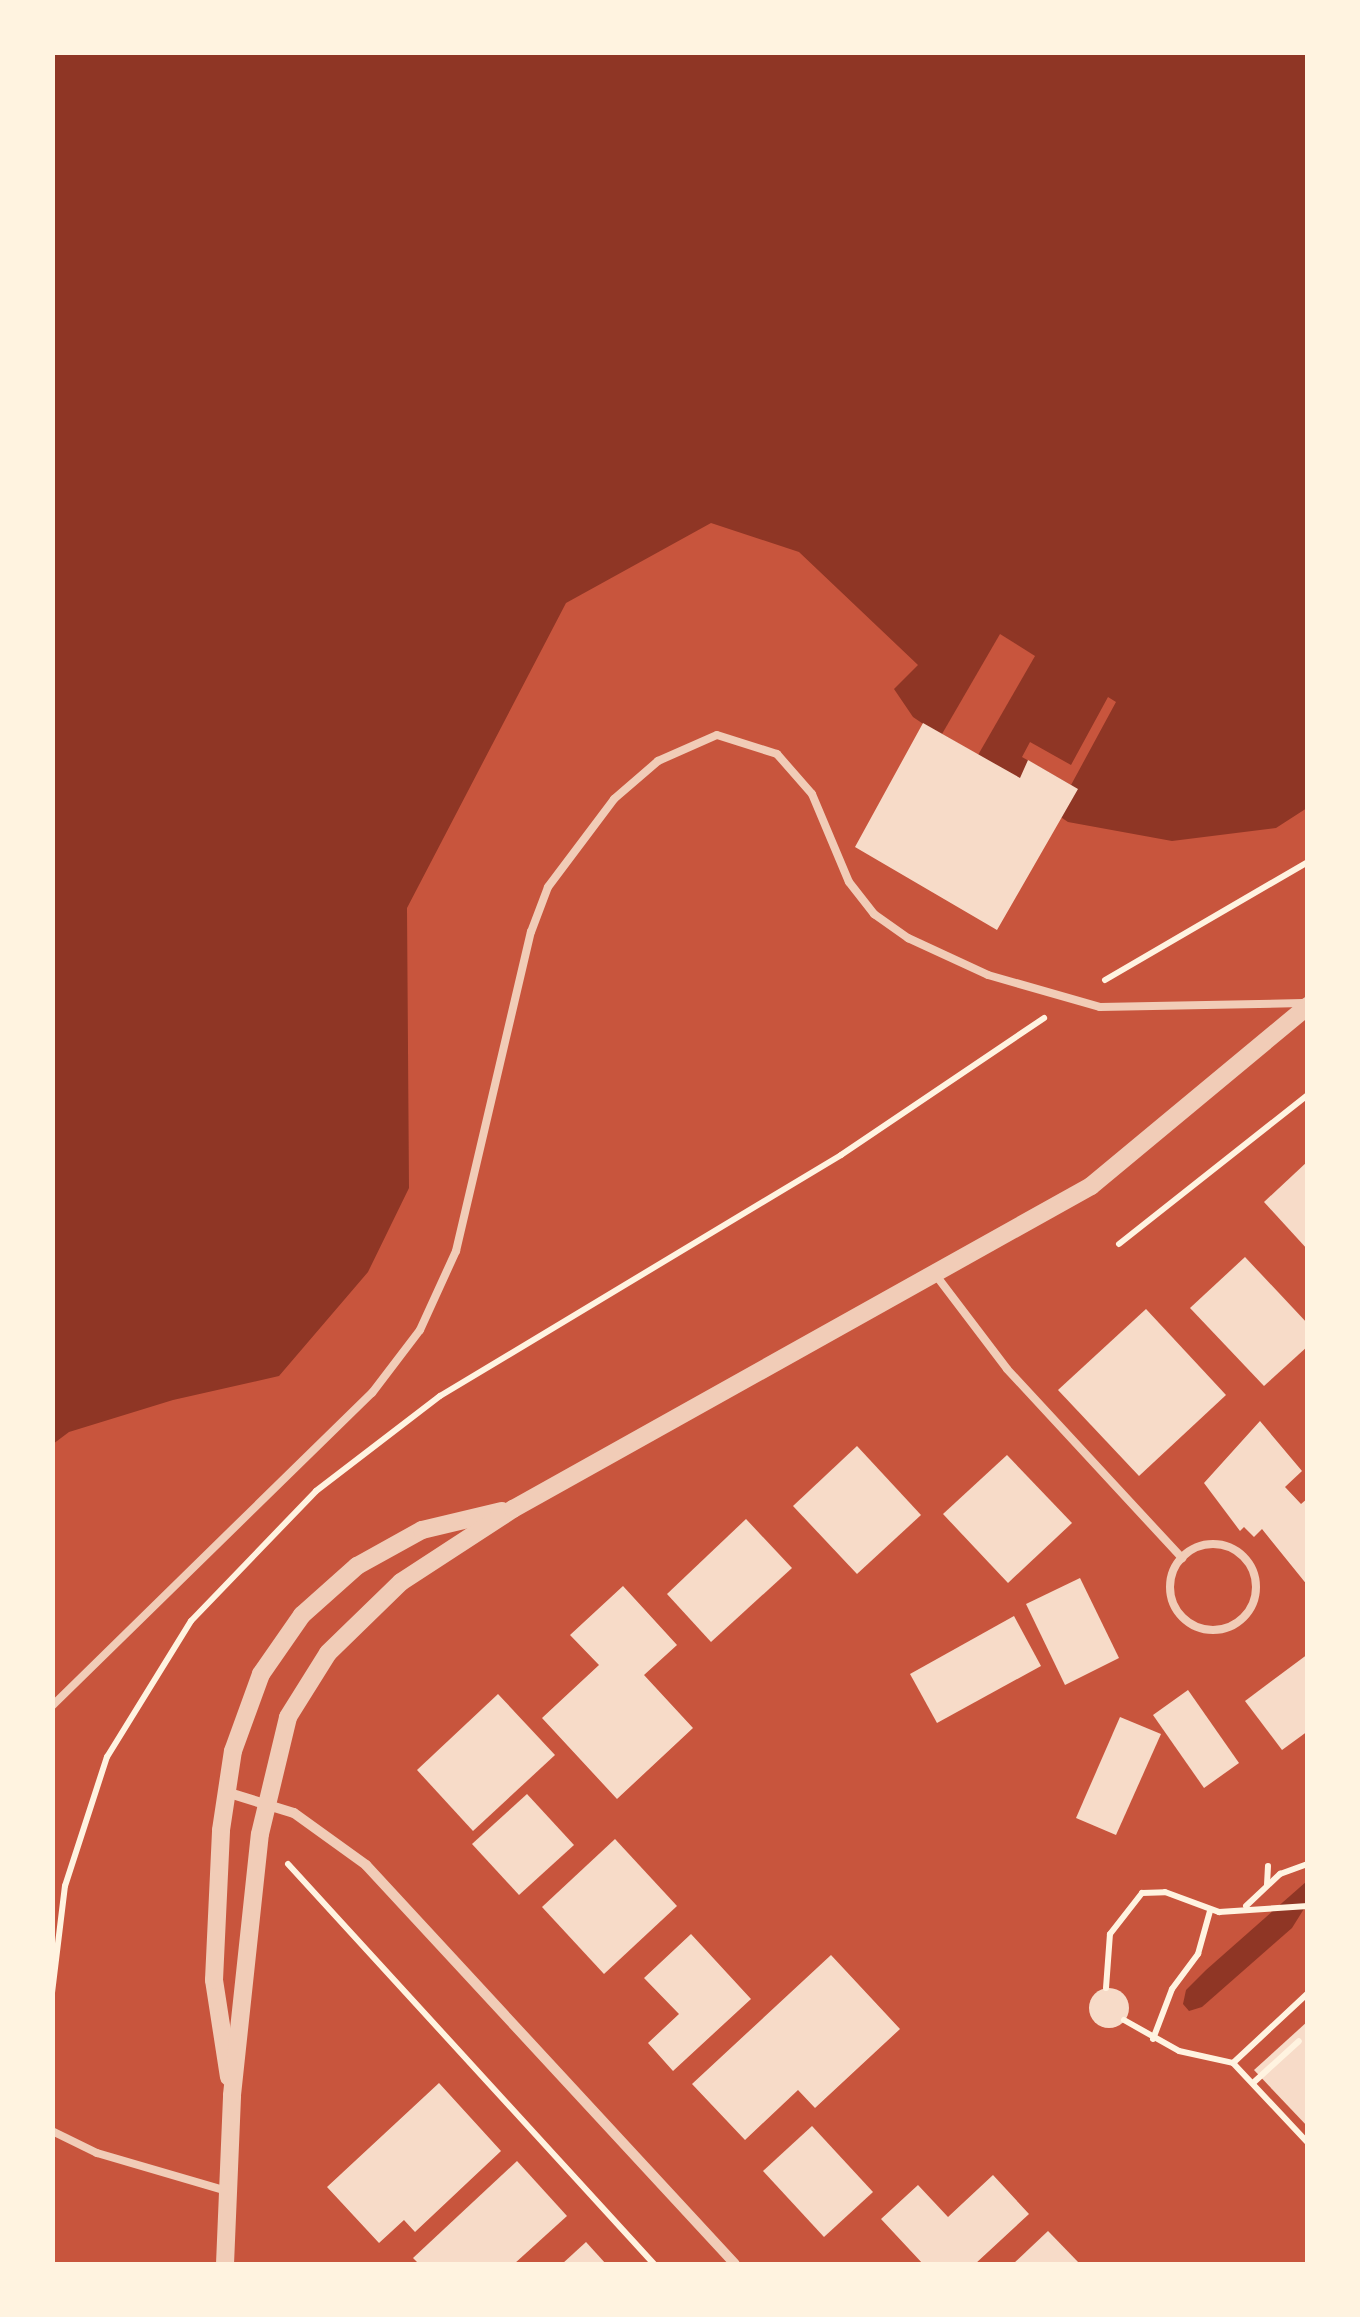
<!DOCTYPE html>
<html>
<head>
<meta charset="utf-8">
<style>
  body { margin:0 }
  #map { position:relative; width:1360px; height:2317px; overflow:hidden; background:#c8553d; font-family:"Exo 2",sans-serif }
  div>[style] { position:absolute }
  .water>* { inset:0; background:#8f3625 }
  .pier>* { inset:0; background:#c8553d }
  .building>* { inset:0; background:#f7dbc8 }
  .round { border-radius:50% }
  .path>* { height:6px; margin:-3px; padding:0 3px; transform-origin:3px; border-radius:3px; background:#fff3e0 }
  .service>* { height:8px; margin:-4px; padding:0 4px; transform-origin:4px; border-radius:4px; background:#f1ccb7 }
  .service>.ring { margin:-4px; padding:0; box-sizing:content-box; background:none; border:8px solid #f1ccb7; border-radius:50% }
  .minor>* { height:10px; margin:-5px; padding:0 5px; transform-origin:5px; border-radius:5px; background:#f1ccb7 }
  .tertiary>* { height:18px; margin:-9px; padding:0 9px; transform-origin:9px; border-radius:9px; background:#f1ccb7 }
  span { translate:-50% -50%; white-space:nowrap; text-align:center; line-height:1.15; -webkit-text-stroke:8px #fff3e0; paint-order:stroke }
  .frame { position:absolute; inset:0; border:55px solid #fff3e0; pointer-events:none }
</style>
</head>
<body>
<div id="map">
  <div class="water">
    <i style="clip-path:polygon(53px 53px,1307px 53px,1307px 808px,1276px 828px,1172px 841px,1068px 822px,913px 717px,894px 689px,918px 665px,799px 552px,711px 523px,566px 603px,407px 908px,409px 1188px,368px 1272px,279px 1376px,173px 1400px,69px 1432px,53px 1444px)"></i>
    <i style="clip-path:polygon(1307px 1881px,1307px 1904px,1292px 1928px,1202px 2007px,1189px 2011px,1183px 2004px,1186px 1990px,1206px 1970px)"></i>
  </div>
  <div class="pier">
    <i style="clip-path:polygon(1000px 634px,1035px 656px,978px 755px,942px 734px)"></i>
    <i style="clip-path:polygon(1108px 697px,1116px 702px,1071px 785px,1022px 757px,1030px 742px,1071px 765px)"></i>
  </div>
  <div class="building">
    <i style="clip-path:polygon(923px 723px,1020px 778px,1028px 760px,1078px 789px,997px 930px,855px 847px)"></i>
    <i style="clip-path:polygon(1308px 1161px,1308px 1250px,1264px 1202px)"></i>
    <i style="clip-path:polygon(1245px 1257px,1308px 1324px,1308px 1346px,1264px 1386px,1190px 1308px)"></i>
    <i style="clip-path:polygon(1146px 1309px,1226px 1395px,1139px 1476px,1058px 1390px)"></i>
    <i style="clip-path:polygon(1260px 1421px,1302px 1471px,1285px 1487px,1301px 1504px,1308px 1498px,1308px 1586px,1262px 1529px,1254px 1537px,1244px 1527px,1240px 1531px,1204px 1483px)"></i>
    <i style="clip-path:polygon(857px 1446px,921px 1515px,857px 1574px,793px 1506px)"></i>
    <i style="clip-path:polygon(1007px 1455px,1072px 1523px,1008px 1583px,943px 1514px)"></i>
    <i style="clip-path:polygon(746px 1519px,792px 1568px,711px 1642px,667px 1594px)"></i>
    <i style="clip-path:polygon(1080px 1578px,1119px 1658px,1065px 1685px,1026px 1604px)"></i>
    <i style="clip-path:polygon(623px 1586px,677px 1645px,644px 1675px,693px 1728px,617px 1799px,542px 1718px,599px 1665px,570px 1635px)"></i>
    <i style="clip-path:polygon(1014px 1616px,1041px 1666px,937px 1723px,910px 1674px)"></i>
    <i style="clip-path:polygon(1308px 1654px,1308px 1731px,1282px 1750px,1245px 1701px)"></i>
    <i style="clip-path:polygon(1188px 1690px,1239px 1763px,1204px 1788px,1153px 1715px)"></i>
    <i style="clip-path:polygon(498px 1694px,555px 1755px,473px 1831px,417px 1770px)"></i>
    <i style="clip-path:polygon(1120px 1717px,1161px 1734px,1116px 1835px,1076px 1818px)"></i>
    <i style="clip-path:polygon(527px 1794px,574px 1845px,519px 1895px,472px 1844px)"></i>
    <i style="clip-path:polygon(615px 1839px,677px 1906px,604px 1974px,542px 1907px)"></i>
    <i style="clip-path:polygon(691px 1934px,751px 1999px,673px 2071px,648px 2043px,679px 2014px,644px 1978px)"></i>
    <i style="clip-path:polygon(831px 1955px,900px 2029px,815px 2108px,798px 2090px,745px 2140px,692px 2084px)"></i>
    <i class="round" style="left:1089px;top:1988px;width:40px;height:40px"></i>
    <i style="clip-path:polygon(1308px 2021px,1308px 2127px,1254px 2070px)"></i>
    <i style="clip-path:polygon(439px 2083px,501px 2151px,415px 2232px,404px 2220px,379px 2243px,327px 2187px)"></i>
    <i style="clip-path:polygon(812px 2126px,873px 2192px,824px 2237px,763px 2171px)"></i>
    <i style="clip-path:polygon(517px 2161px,567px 2216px,514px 2264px,419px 2264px,413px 2258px)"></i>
    <i style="clip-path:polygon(993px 2175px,1029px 2214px,975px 2264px,923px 2264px,881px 2219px,918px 2185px,948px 2217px)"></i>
    <i style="clip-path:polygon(1048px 2231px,1080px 2264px,1013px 2264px)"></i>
    <i style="clip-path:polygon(586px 2242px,606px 2264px,562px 2264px)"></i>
  </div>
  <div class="path">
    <i style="left:1105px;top:980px;width:235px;rotate:-30.2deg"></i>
    <i style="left:1119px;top:1244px;width:241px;rotate:-38.3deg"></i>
    <i style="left:288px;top:1864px;width:542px;rotate:47.54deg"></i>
    <i style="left:1267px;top:1885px;width:19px;rotate:-87deg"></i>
    <i style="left:1246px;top:1906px;width:47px;rotate:-43.3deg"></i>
    <i style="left:1280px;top:1874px;width:30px;rotate:-20deg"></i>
    <i style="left:1106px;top:1988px;width:54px;rotate:-85.8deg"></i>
    <i style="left:1110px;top:1934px;width:52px;rotate:-52deg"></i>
    <i style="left:1142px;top:1893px;width:23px;rotate:-2deg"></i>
    <i style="left:1165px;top:1892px;width:58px;rotate:20.3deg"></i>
    <i style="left:1219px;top:1912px;width:89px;rotate:-3.9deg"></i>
    <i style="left:52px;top:1993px;width:108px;rotate:-83.1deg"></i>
    <i style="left:65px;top:1886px;width:136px;rotate:-72deg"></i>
    <i style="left:107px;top:1757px;width:160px;rotate:-58.3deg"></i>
    <i style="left:191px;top:1621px;width:180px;rotate:-46.1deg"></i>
    <i style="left:316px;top:1491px;width:156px;rotate:-37.5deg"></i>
    <i style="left:440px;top:1396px;width:468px;rotate:-31deg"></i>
    <i style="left:841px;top:1155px;width:245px;rotate:-34deg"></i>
    <i style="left:1124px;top:2020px;width:63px;rotate:29.4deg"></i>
    <i style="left:1179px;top:2051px;width:55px;rotate:12.5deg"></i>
    <i style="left:1233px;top:2063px;width:110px;rotate:46.8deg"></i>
    <i style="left:1153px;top:2039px;width:53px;rotate:-69.2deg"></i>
    <i style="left:1172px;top:1989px;width:44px;rotate:-53.4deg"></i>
    <i style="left:1198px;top:1954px;width:45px;rotate:-74.4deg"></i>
    <i style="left:1233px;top:2063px;width:103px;rotate:-43deg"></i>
    <i style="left:1253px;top:2083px;width:62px;rotate:-42.4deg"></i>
  </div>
  <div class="service">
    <i style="left:935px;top:1274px;width:119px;rotate:52.8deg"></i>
    <i style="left:1007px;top:1369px;width:258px;rotate:47.2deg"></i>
    <i class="ring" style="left:1170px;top:1544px;width:78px;height:78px"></i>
    <i style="left:52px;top:1706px;width:448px;rotate:-44.4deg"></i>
    <i style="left:372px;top:1393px;width:79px;rotate:-52.7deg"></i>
    <i style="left:420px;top:1330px;width:87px;rotate:-65.5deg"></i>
    <i style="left:456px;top:1251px;width:328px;rotate:-76.8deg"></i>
    <i style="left:531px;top:932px;width:48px;rotate:-69.3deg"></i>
    <i style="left:548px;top:887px;width:110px;rotate:-53.1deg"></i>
    <i style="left:614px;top:799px;width:58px;rotate:-40.8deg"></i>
    <i style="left:658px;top:761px;width:64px;rotate:-23.8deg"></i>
    <i style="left:717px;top:735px;width:63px;rotate:17.6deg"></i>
    <i style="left:777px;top:754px;width:53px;rotate:48.8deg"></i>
    <i style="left:812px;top:794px;width:95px;rotate:67.2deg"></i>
    <i style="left:849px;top:882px;width:41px;rotate:52deg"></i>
    <i style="left:874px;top:914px;width:42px;rotate:35.2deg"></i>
    <i style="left:908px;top:938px;width:88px;rotate:24.8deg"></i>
    <i style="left:988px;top:975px;width:116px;rotate:15.9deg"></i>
    <i style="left:1100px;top:1007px;width:203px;rotate:-1.1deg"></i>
    <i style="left:52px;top:2131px;width:50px;rotate:26.1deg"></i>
    <i style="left:97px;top:2153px;width:135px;rotate:16.3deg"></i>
  </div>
  <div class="minor">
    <i style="left:226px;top:1792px;width:71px;rotate:17.2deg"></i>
    <i style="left:294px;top:1813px;width:89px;rotate:35.8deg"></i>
    <i style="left:366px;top:1865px;width:543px;rotate:47.24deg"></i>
  </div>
  <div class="tertiary">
    <i style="left:229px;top:2077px;width:98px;rotate:-98.8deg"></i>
    <i style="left:214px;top:1980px;width:150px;rotate:-87.3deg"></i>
    <i style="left:221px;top:1830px;width:80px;rotate:-81.4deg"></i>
    <i style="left:233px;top:1751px;width:82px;rotate:-70deg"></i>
    <i style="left:261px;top:1674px;width:72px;rotate:-55.2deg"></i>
    <i style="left:302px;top:1615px;width:74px;rotate:-41.7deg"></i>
    <i style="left:357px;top:1566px;width:74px;rotate:-29deg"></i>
    <i style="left:422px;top:1530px;width:82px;rotate:-13.4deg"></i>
    <i style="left:225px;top:2264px;width:169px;rotate:-87.6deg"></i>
    <i style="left:232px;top:2095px;width:262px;rotate:-83.9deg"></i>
    <i style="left:260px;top:1834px;width:120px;rotate:-76.5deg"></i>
    <i style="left:288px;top:1717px;width:75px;rotate:-58deg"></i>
    <i style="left:328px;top:1653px;width:102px;rotate:-44.2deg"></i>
    <i style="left:401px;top:1582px;width:134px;rotate:-33.1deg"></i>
    <i style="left:513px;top:1509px;width:662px;rotate:-29.2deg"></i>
    <i style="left:1091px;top:1186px;width:282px;rotate:-39.7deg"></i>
  </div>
  <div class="frame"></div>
</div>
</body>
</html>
